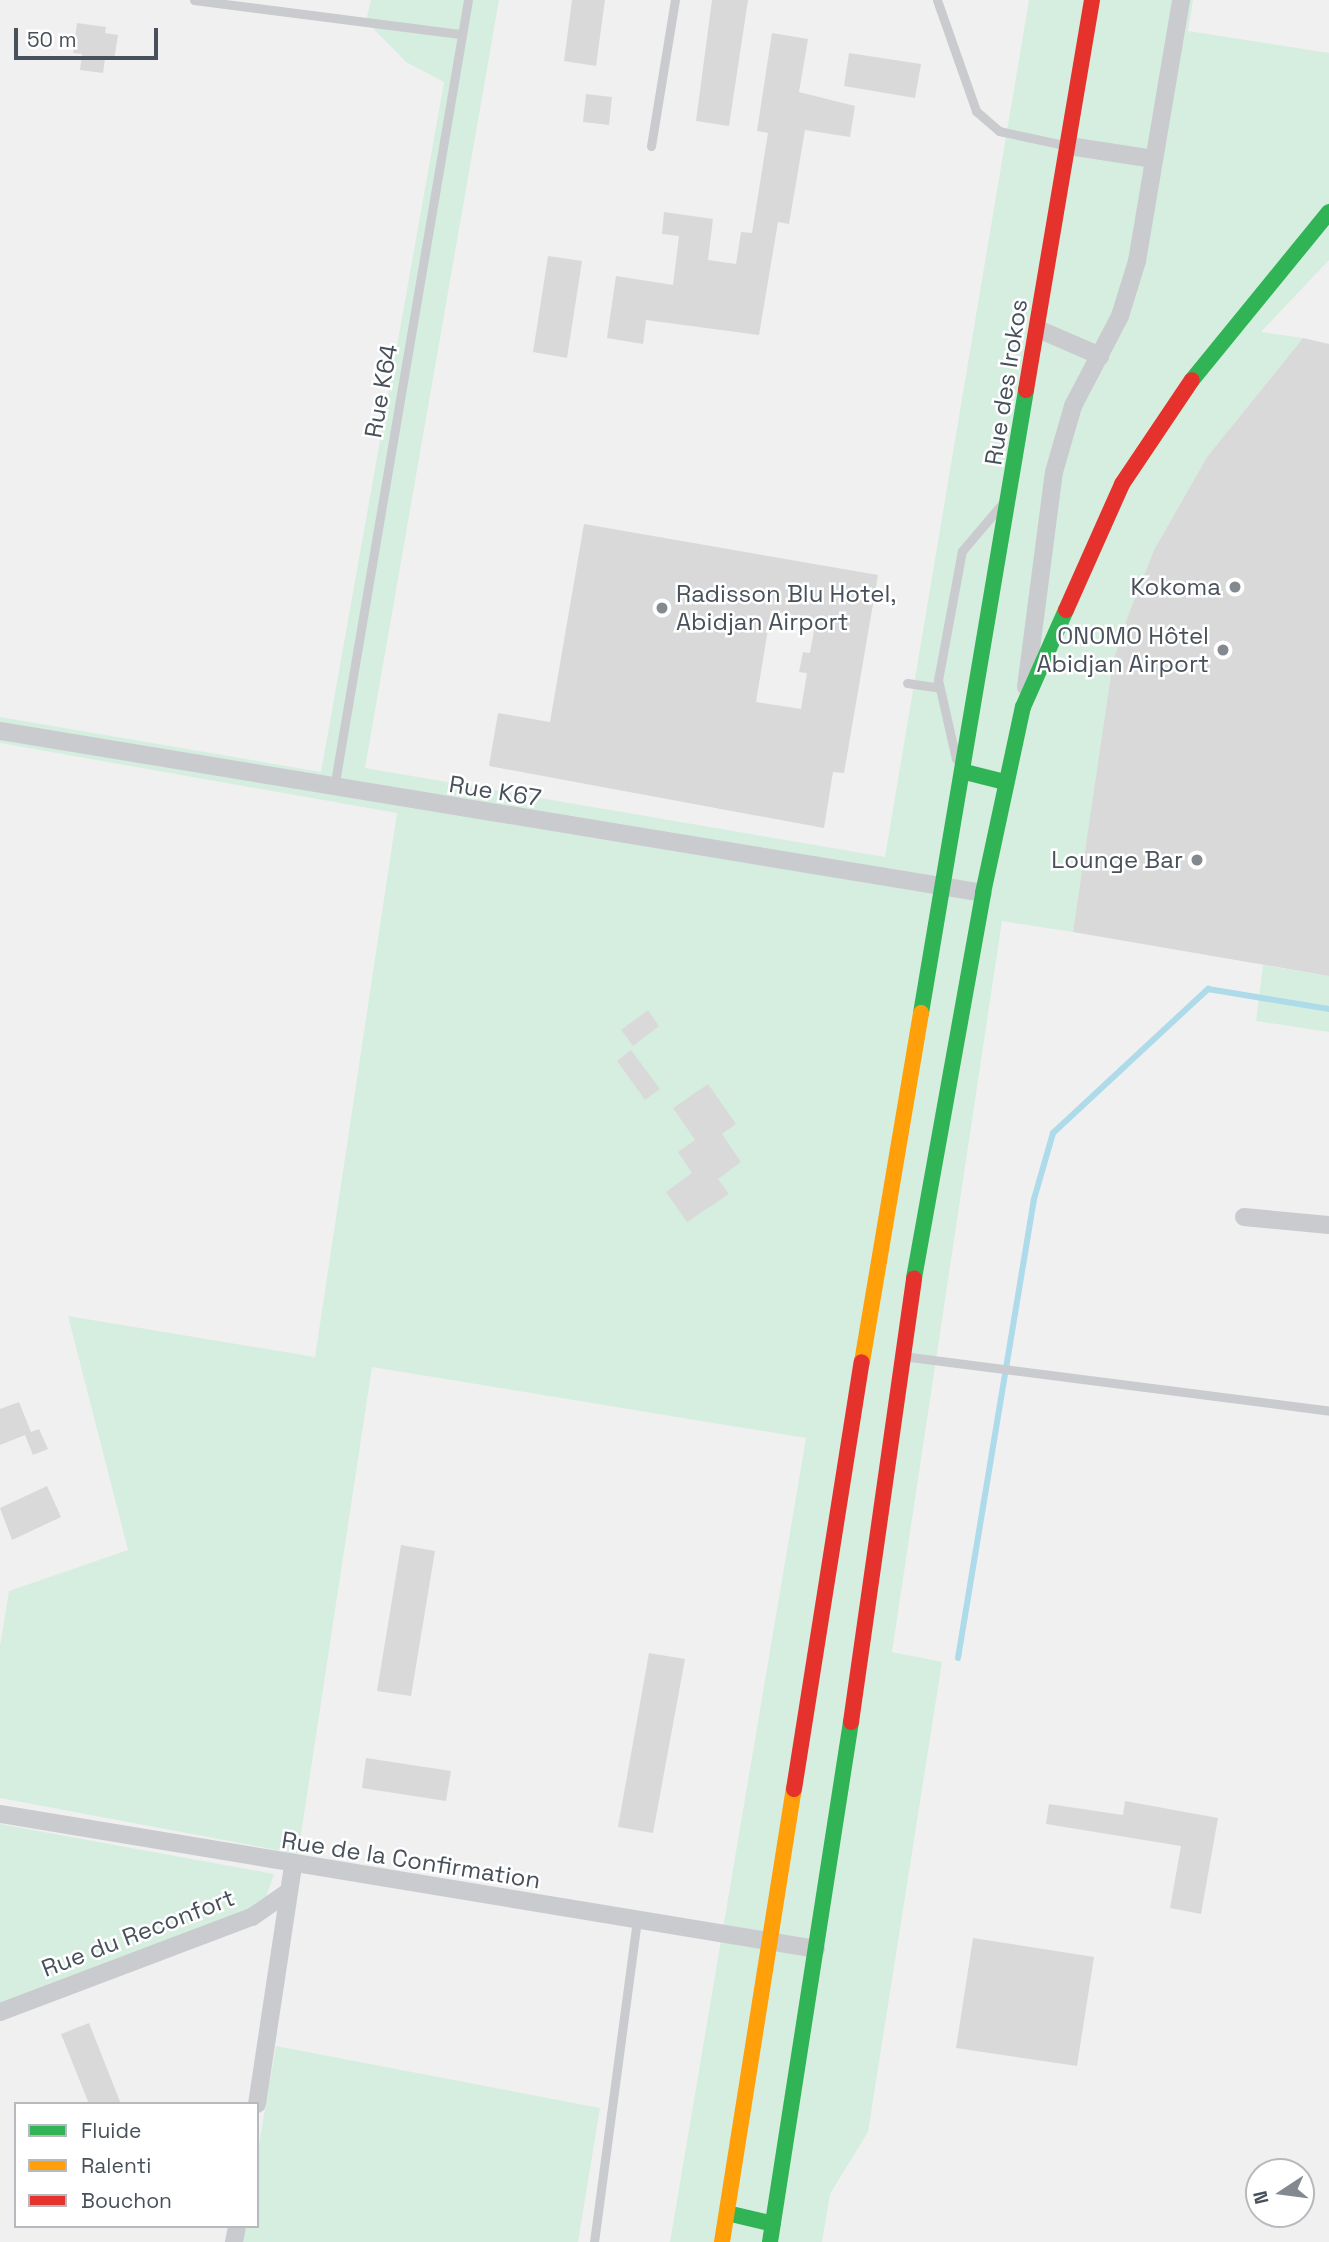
<!DOCTYPE html>
<html>
<head>
<meta charset="utf-8">
<style>
  body { margin:0 }
  #map { position:relative; width:1329px; height:2242px; overflow:hidden; background:#f0f0f0; font-family:"Space Grotesk",sans-serif }
  div>[style] { position:absolute }
  .green>* { inset:0; background:#d6eee0 }
  .stream>* { height:6px; margin:-3px; padding:0 3px; transform-origin:3px; border-radius:3px; background:#addbe9 }
  .building>* { inset:0; background:#d9d9da }
  .lane>* { height:9px; margin:-4.5px; padding:0 4.5px; transform-origin:4.5px; border-radius:4.5px; background:#cacbce }
  .street>* { height:18px; margin:-9px; padding:0 9px; transform-origin:9px; border-radius:9px; background:#cacbce }
  .fast>* { height:16px; margin:-8px; padding:0 8px; transform-origin:8px; border-radius:8px; background:#30b455 }
  .slow>* { height:16px; margin:-8px; padding:0 8px; transform-origin:8px; border-radius:8px; background:#ff9f0a }
  .jam>* { height:16px; margin:-8px; padding:0 8px; transform-origin:8px; border-radius:8px; background:#e5322d }
  .dots>* { width:19px; height:19px; translate:-50% -50%; box-sizing:border-box; border:4px solid #fff; border-radius:50% }
  span { translate:-50% -50%; white-space:nowrap; text-align:center; line-height:1.15; -webkit-text-stroke:5px #fff; paint-order:stroke }
  .street-label { font-size:24px; color:#48515b }
  .poi-label { font-size:24px; color:#48515b }
  .right { translate:-100% -50%; text-align:right }
  .left { translate:0 -50%; text-align:left }
  .legend { position:absolute; left:14px; top:2102px; width:245px; height:126px; box-sizing:border-box; background:#fff; border:2px solid #b6b9bd; margin:0; padding:9px 12px; list-style:none; font-size:21px; color:#48515b }
  .legend li { display:flex; align-items:center; gap:14px; height:35px }
  .legend b { width:35px; border:2px solid #b6b9bd }
  .north { position:absolute; left:1245px; top:2158px; width:70px; height:70px; box-sizing:border-box; background:#fff; border:2px solid #b6b9bd; border-radius:50%; rotate:257deg; font-size:19px; font-weight:700; line-height:28px; text-align:center; color:#48515b }
  .north::after { content:''; display:block; margin:auto; width:24px; height:32px; background:#83898f; clip-path:polygon(50% 0,100% 100%,50% 72%,0 100%) }
  .scale { position:absolute; left:14px; top:28px; width:144px; height:32px; box-sizing:border-box; border:4px solid #48515b; border-top:0; padding-left:9px; font-size:21px; line-height:24px; white-space:nowrap; color:#48515b; -webkit-text-stroke:5px #fff; paint-order:stroke }
</style>
</head>
<body>
<div id="map">
  <div class="green">
    <i style="clip-path:polygon(371px 0,499px 0,365px 768px,885px 857px,1029px 0,1193px 0,1188px 31px,1329px 53px,1329px 260px,1261px 332px,1303px 338px,1207px 457px,1154px 550px,1130px 610px,1121px 639px,1073px 932px,1002px 921px,892px 1652px,942px 1662px,868px 2132px,830px 2194px,822px 2242px,670px 2242px,806px 1438px,372px 1367px,298px 1854px,0 1798px,0 1646px,9px 1591px,128px 1550px,68px 1316px,315px 1357px,397px 813px,0 743px,0 717px,321px 772px,444px 82px,406px 62px,366px 21px)"></i>
    <i style="clip-path:polygon(1263px 965px,1329px 976px,1329px 1032px,1256px 1021px)"></i>
    <i style="clip-path:polygon(0 1824px,274px 1874px,266px 1897px,249px 1910px,0 2005px)"></i>
    <i style="clip-path:polygon(276px 2046px,600px 2108px,578px 2242px,242px 2242px,245px 2226px,257px 2226px,257px 2155px)"></i>
  </div>
  <div class="stream">
    <i style="left:958px;top:1658px;width:465px;rotate:-80.6deg"></i>
    <i style="left:1034px;top:1199px;width:69px;rotate:-73.9deg"></i>
    <i style="left:1053px;top:1133px;width:212px;rotate:-42.9deg"></i>
    <i style="left:1208px;top:989px;width:123px;rotate:9.4deg"></i>
  </div>
  <div class="building">
    <i style="clip-path:polygon(572px 0,605px 0,596px 66px,564px 61px)"></i>
    <i style="clip-path:polygon(712px 0,748px 0,729px 126px,696px 121px)"></i>
    <i style="clip-path:polygon(77px 23px,106px 27px,105px 33px,118px 35px,114px 60px,105px 59px,103px 73px,80px 70px,82px 54px,73px 53px)"></i>
    <i style="clip-path:polygon(772px 33px,808px 39px,799px 92px,855px 106px,850px 137px,805px 130px,789px 224px,778px 222px,759px 335px,646px 320px,643px 344px,607px 338px,616px 276px,673px 285px,679px 236px,662px 234px,664px 212px,713px 219px,708px 260px,736px 264px,741px 232px,752px 233px,768px 133px,757px 131px)"></i>
    <i style="clip-path:polygon(849px 53px,921px 64px,915px 98px,844px 86px)"></i>
    <i style="clip-path:polygon(586px 94px,612px 97px,609px 125px,583px 122px)"></i>
    <i style="clip-path:polygon(548px 256px,582px 261px,567px 358px,533px 352px)"></i>
    <i style="clip-path:polygon(1303px 338px,1329px 344px,1329px 976px,1073px 932px,1113px 662px,1130px 610px,1154px 550px,1207px 457px)"></i>
    <i style="clip-path:polygon(evenodd,584px 524px,878px 575px,844px 773px,833px 772px,824px 828px,489px 766px,498px 713px,550px 722px,584px 524px,771px 611px,816px 619px,810px 653px,803px 652px,799px 672px,807px 673px,801px 709px,756px 702px,771px 611px)"></i>
    <i style="clip-path:polygon(648px 1010px,659px 1026px,633px 1046px,621px 1030px)"></i>
    <i style="clip-path:polygon(631px 1050px,660px 1089px,645px 1100px,617px 1061px)"></i>
    <i style="clip-path:polygon(708px 1084px,736px 1124px,722px 1134px,741px 1162px,718px 1179px,729px 1194px,687px 1222px,666px 1192px,692px 1173px,678px 1152px,695px 1140px,673px 1108px)"></i>
    <i style="clip-path:polygon(19px 1402px,31px 1432px,39px 1429px,48px 1449px,33px 1455px,25px 1435px,0 1445px,0 1409px)"></i>
    <i style="clip-path:polygon(47px 1486px,61px 1517px,12px 1540px,0 1508px)"></i>
    <i style="clip-path:polygon(401px 1545px,435px 1551px,411px 1696px,377px 1691px)"></i>
    <i style="clip-path:polygon(649px 1653px,685px 1659px,653px 1833px,618px 1827px)"></i>
    <i style="clip-path:polygon(366px 1758px,451px 1771px,446px 1801px,362px 1788px)"></i>
    <i style="clip-path:polygon(1125px 1801px,1218px 1818px,1201px 1914px,1170px 1908px,1181px 1846px,1046px 1824px,1049px 1804px,1123px 1815px)"></i>
    <i style="clip-path:polygon(973px 1938px,1094px 1957px,1077px 2066px,956px 2048px)"></i>
    <i style="clip-path:polygon(89px 2023px,121px 2104px,89px 2104px,61px 2034px)"></i>
  </div>
  <div class="lane">
    <i style="left:194px;top:0;width:268px;rotate:7.3deg"></i>
    <i style="left:937px;top:0;width:118px;rotate:70.6deg"></i>
    <i style="left:976px;top:111px;width:30px;rotate:41deg"></i>
    <i style="left:999px;top:131px;width:66px;rotate:12.2deg"></i>
    <i style="left:651px;top:146px;width:148px;rotate:-80.7deg"></i>
    <i style="left:907px;top:683px;width:30px;rotate:8deg"></i>
    <i style="left:956px;top:759px;width:81px;rotate:-102.8deg"></i>
    <i style="left:938px;top:680px;width:131px;rotate:-79.5deg"></i>
    <i style="left:962px;top:551px;width:60px;rotate:-49.7deg"></i>
    <i style="left:334px;top:788px;width:799px;rotate:-80.35deg"></i>
    <i style="left:902px;top:1356px;width:431px;rotate:7.3deg"></i>
    <i style="left:594px;top:2242px;width:324px;rotate:-82.4deg"></i>
  </div>
  <div class="street">
    <i style="left:1069px;top:146px;width:86px;rotate:8.7deg"></i>
    <i style="left:1038px;top:329px;width:68px;rotate:23.5deg"></i>
    <i style="left:1026px;top:687px;width:217px;rotate:-82.6deg"></i>
    <i style="left:1054px;top:472px;width:69px;rotate:-73.9deg"></i>
    <i style="left:1073px;top:406px;width:102px;rotate:-62.4deg"></i>
    <i style="left:1120px;top:316px;width:58px;rotate:-72.8deg"></i>
    <i style="left:1137px;top:261px;width:265px;rotate:-80.4deg"></i>
    <i style="left:0;top:731px;width:996px;rotate:9.36deg"></i>
    <i style="left:1244px;top:1217px;width:85px;rotate:5.4deg"></i>
    <i style="left:0;top:1814px;width:827px;rotate:9.39deg"></i>
    <i style="left:0;top:2012px;width:269px;rotate:-20.7deg"></i>
    <i style="left:252px;top:1917px;width:44px;rotate:-34.8deg"></i>
    <i style="left:257px;top:2104px;width:241px;rotate:-81.4deg"></i>
    <i style="left:234px;top:2242px;width:16px;rotate:-79deg"></i>
  </div>
  <div class="fast">
    <i style="left:1192px;top:380px;width:217px;rotate:-50.8deg"></i>
    <i style="left:965px;top:772px;width:41px;rotate:14deg"></i>
    <i style="left:921px;top:1013px;width:632px;rotate:-80.43deg"></i>
    <i style="left:914px;top:1278px;width:391px;rotate:-79.8deg"></i>
    <i style="left:983px;top:893px;width:190px;rotate:-77.9deg"></i>
    <i style="left:1023px;top:707px;width:106px;rotate:-66.1deg"></i>
    <i style="left:727px;top:2213px;width:47px;rotate:13.4deg"></i>
    <i style="left:770px;top:2242px;width:526px;rotate:-81.15deg"></i>
  </div>
  <div class="slow">
    <i style="left:862px;top:1362px;width:354px;rotate:-80.4deg"></i>
    <i style="left:722px;top:2242px;width:459px;rotate:-81deg"></i>
  </div>
  <div class="jam">
    <i style="left:1026px;top:390px;width:396px;rotate:-80.4deg"></i>
    <i style="left:1066px;top:610px;width:138px;rotate:-66deg"></i>
    <i style="left:1122px;top:484px;width:125px;rotate:-56.1deg"></i>
    <i style="left:851px;top:1722px;width:448px;rotate:-81.9deg"></i>
    <i style="left:794px;top:1789px;width:432px;rotate:-81deg"></i>
  </div>
  <div class="dots">
    <i style="left:1235px;top:587px;background:#83898f"></i>
    <i style="left:662px;top:608px;background:#83898f"></i>
    <i style="left:1223px;top:650px;background:#83898f"></i>
    <i style="left:1197px;top:860px;background:#83898f"></i>
  </div>
  <div class="street-label">
    <span style="left:1006px;top:382px;rotate:-81deg">Rue des Irokos</span>
    <span style="left:381px;top:391px;rotate:-80deg">Rue K64</span>
    <span style="left:495px;top:791px;rotate:9deg">Rue K67</span>
    <span style="left:411px;top:1860px;rotate:9deg">Rue de la Confirmation</span>
    <span style="left:138px;top:1933px;rotate:-21deg">Rue du Reconfort</span>
  </div>
  <div class="poi-label">
    <span class="right" style="left:1221px;top:587px">Kokoma</span>
    <span class="left" style="left:676px;top:608px">Radisson Blu Hotel,<br>Abidjan Airport</span>
    <span class="right" style="left:1209px;top:650px">ONOMO Hôtel<br>Abidjan Airport</span>
    <span class="right" style="left:1183px;top:860px">Lounge Bar</span>
  </div>
  <ul class="legend">
  <li><b style="height:9px;background:#30b455"></b>Fluide</li>
  <li><b style="height:9px;background:#ff9f0a"></b>Ralenti</li>
  <li><b style="height:9px;background:#e5322d"></b>Bouchon</li>
  </ul>
  <div class="north">N</div>
  <div class="scale">50 m</div>
</div>
</body>
</html>
